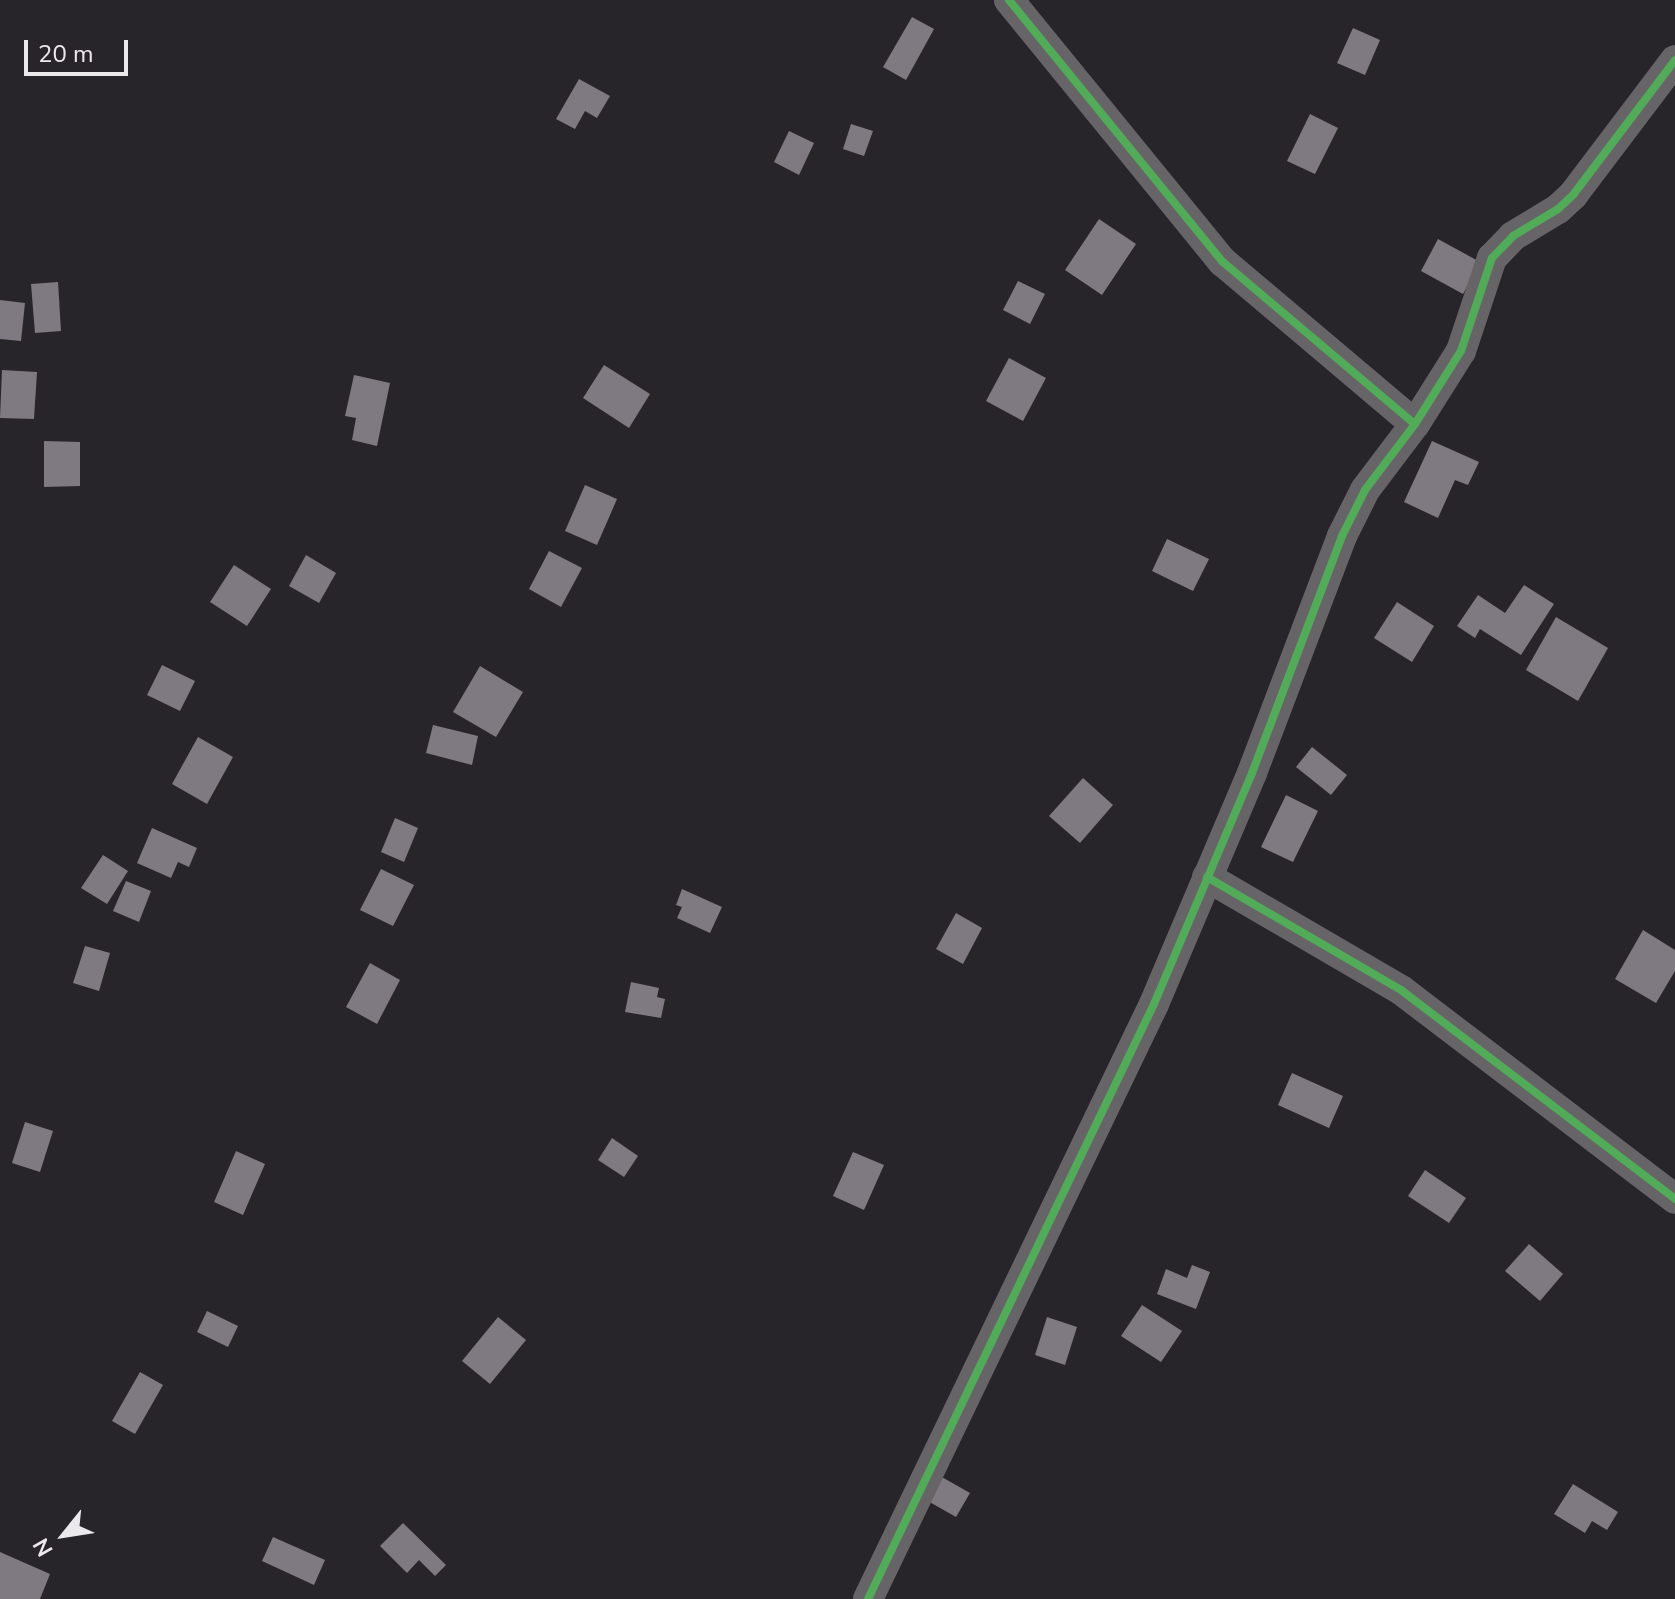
<!DOCTYPE html>
<html>
<head>
<meta charset="utf-8">
<style>
  body { margin:0 }
  #map { position:relative; width:1675px; height:1599px; overflow:hidden; background:#28252a; font-family:"Nunito Sans",sans-serif }
  div>[style] { position:absolute }
  .building>* { inset:0; background:#7f7982 }
  .street>* { height:30px; margin:-15px; padding:0 15px; transform-origin:15px; border-radius:15px; background:#666467 }
  .cycleway>* { height:8px; margin:-4px; padding:0 4px; transform-origin:4px; border-radius:4px; background:#51ab58 }
  span { translate:-50% -50%; white-space:nowrap; text-align:center; line-height:1.15; -webkit-text-stroke:8px #29242b; paint-order:stroke }
  .north { position:absolute; left:24px; top:1495px; width:80px; height:80px; -webkit-text-stroke:6px #29242b; paint-order:stroke; rotate:240deg; font-size:22px; font-weight:700; line-height:32px; text-align:center; color:#ece9ed }
  .north::after { content:''; display:block; margin:auto; width:28px; height:36px; background:#ece9ed; clip-path:polygon(50% 0,100% 100%,50% 72%,0 100%) }
  .scale { position:absolute; left:24px; top:40px; width:104px; height:36px; box-sizing:border-box; border:4px solid #ece9ed; border-top:0; padding-left:10px; font-size:24px; line-height:28px; white-space:nowrap; color:#ece9ed; -webkit-text-stroke:6px #29242b; paint-order:stroke }
</style>
</head>
<body>
<div id="map">
  <div class="building">
    <i style="clip-path:polygon(912px 17px,934px 29px,906px 80px,883px 67px)"></i>
    <i style="clip-path:polygon(1353px 28px,1380px 40px,1365px 75px,1337px 63px)"></i>
    <i style="clip-path:polygon(579px 79px,610px 96px,597px 118px,585px 111px,575px 129px,556px 119px)"></i>
    <i style="clip-path:polygon(1310px 114px,1338px 128px,1315px 174px,1287px 161px)"></i>
    <i style="clip-path:polygon(851px 124px,873px 131px,864px 156px,843px 149px)"></i>
    <i style="clip-path:polygon(789px 131px,814px 143px,799px 175px,774px 162px)"></i>
    <i style="clip-path:polygon(1099px 219px,1136px 244px,1102px 295px,1065px 270px)"></i>
    <i style="clip-path:polygon(1438px 239px,1480px 262px,1463px 294px,1421px 271px)"></i>
    <i style="clip-path:polygon(1018px 281px,1045px 294px,1030px 324px,1003px 310px)"></i>
    <i style="clip-path:polygon(58px 282px,61px 331px,35px 333px,31px 284px)"></i>
    <i style="clip-path:polygon(0 300px,25px 303px,21px 341px,0 339px)"></i>
    <i style="clip-path:polygon(1009px 358px,1046px 378px,1023px 421px,986px 401px)"></i>
    <i style="clip-path:polygon(604px 365px,650px 394px,629px 428px,583px 398px)"></i>
    <i style="clip-path:polygon(2px 370px,37px 372px,34px 419px,0 418px)"></i>
    <i style="clip-path:polygon(354px 375px,390px 383px,377px 446px,352px 440px,356px 418px,345px 416px)"></i>
    <i style="clip-path:polygon(44px 441px,80px 442px,80px 486px,44px 487px)"></i>
    <i style="clip-path:polygon(1432px 441px,1479px 462px,1468px 485px,1455px 480px,1438px 518px,1404px 502px)"></i>
    <i style="clip-path:polygon(585px 485px,617px 499px,597px 545px,565px 531px)"></i>
    <i style="clip-path:polygon(1167px 539px,1209px 559px,1193px 591px,1152px 571px)"></i>
    <i style="clip-path:polygon(549px 551px,582px 568px,561px 607px,529px 589px)"></i>
    <i style="clip-path:polygon(306px 555px,336px 573px,319px 603px,289px 586px)"></i>
    <i style="clip-path:polygon(234px 565px,271px 589px,247px 626px,210px 602px)"></i>
    <i style="clip-path:polygon(1524px 585px,1554px 604px,1521px 655px,1480px 629px,1475px 638px,1457px 626px,1478px 595px,1505px 613px)"></i>
    <i style="clip-path:polygon(1397px 602px,1434px 626px,1412px 662px,1374px 638px)"></i>
    <i style="clip-path:polygon(1556px 617px,1608px 648px,1578px 701px,1526px 670px)"></i>
    <i style="clip-path:polygon(162px 665px,195px 681px,180px 711px,147px 695px)"></i>
    <i style="clip-path:polygon(480px 666px,523px 692px,496px 737px,453px 712px)"></i>
    <i style="clip-path:polygon(433px 725px,478px 736px,472px 765px,426px 753px)"></i>
    <i style="clip-path:polygon(198px 737px,233px 757px,207px 804px,172px 784px)"></i>
    <i style="clip-path:polygon(1312px 747px,1347px 775px,1331px 795px,1296px 767px)"></i>
    <i style="clip-path:polygon(1083px 778px,1113px 805px,1080px 843px,1049px 816px)"></i>
    <i style="clip-path:polygon(1286px 795px,1318px 811px,1293px 862px,1261px 847px)"></i>
    <i style="clip-path:polygon(395px 818px,418px 828px,404px 862px,381px 852px)"></i>
    <i style="clip-path:polygon(152px 828px,197px 848px,189px 867px,178px 862px,171px 878px,137px 863px)"></i>
    <i style="clip-path:polygon(103px 855px,128px 871px,107px 904px,81px 888px)"></i>
    <i style="clip-path:polygon(381px 869px,414px 885px,393px 926px,360px 910px)"></i>
    <i style="clip-path:polygon(126px 881px,151px 891px,139px 922px,113px 911px)"></i>
    <i style="clip-path:polygon(682px 889px,722px 907px,710px 933px,677px 918px,682px 907px,676px 905px)"></i>
    <i style="clip-path:polygon(956px 913px,982px 928px,963px 964px,936px 949px)"></i>
    <i style="clip-path:polygon(1643px 930px,1675px 950px,1675px 971px,1656px 1003px,1615px 979px)"></i>
    <i style="clip-path:polygon(85px 946px,110px 953px,99px 991px,73px 983px)"></i>
    <i style="clip-path:polygon(370px 963px,400px 980px,377px 1024px,346px 1007px)"></i>
    <i style="clip-path:polygon(631px 982px,659px 988px,657px 997px,665px 999px,661px 1018px,625px 1012px)"></i>
    <i style="clip-path:polygon(1292px 1073px,1343px 1096px,1329px 1128px,1278px 1105px)"></i>
    <i style="clip-path:polygon(25px 1122px,53px 1131px,40px 1172px,12px 1163px)"></i>
    <i style="clip-path:polygon(612px 1138px,638px 1156px,624px 1177px,598px 1160px)"></i>
    <i style="clip-path:polygon(236px 1151px,265px 1164px,243px 1215px,214px 1202px)"></i>
    <i style="clip-path:polygon(853px 1152px,884px 1165px,864px 1210px,833px 1196px)"></i>
    <i style="clip-path:polygon(1425px 1170px,1466px 1198px,1449px 1223px,1408px 1196px)"></i>
    <i style="clip-path:polygon(1529px 1244px,1563px 1274px,1540px 1301px,1505px 1271px)"></i>
    <i style="clip-path:polygon(1192px 1265px,1210px 1272px,1196px 1309px,1157px 1294px,1166px 1269px,1187px 1278px)"></i>
    <i style="clip-path:polygon(1142px 1305px,1182px 1331px,1161px 1362px,1121px 1336px)"></i>
    <i style="clip-path:polygon(207px 1311px,238px 1326px,228px 1347px,197px 1332px)"></i>
    <i style="clip-path:polygon(498px 1317px,526px 1340px,490px 1384px,462px 1361px)"></i>
    <i style="clip-path:polygon(1047px 1317px,1077px 1327px,1065px 1365px,1035px 1355px)"></i>
    <i style="clip-path:polygon(140px 1372px,163px 1385px,135px 1434px,112px 1421px)"></i>
    <i style="clip-path:polygon(940px 1476px,970px 1493px,956px 1517px,926px 1500px)"></i>
    <i style="clip-path:polygon(1573px 1484px,1618px 1512px,1607px 1530px,1592px 1521px,1585px 1533px,1554px 1514px)"></i>
    <i style="clip-path:polygon(403px 1523px,446px 1565px,435px 1576px,419px 1560px,407px 1573px,380px 1546px)"></i>
    <i style="clip-path:polygon(273px 1537px,325px 1560px,314px 1585px,262px 1561px)"></i>
    <i style="clip-path:polygon(0 1552px,50px 1574px,40px 1599px,0 1599px)"></i>
  </div>
  <div class="street">
    <i style="left:1009px;top:0;width:338px;rotate:50.8deg"></i>
    <i style="left:1223px;top:262px;width:251px;rotate:40.2deg"></i>
    <i style="left:1207px;top:877px;width:225px;rotate:30.2deg"></i>
    <i style="left:1401px;top:990px;width:345px;rotate:37.3deg"></i>
    <i style="left:868px;top:1599px;width:660px;rotate:-64.33deg"></i>
    <i style="left:1154px;top:1004px;width:251px;rotate:-67deg"></i>
    <i style="left:1252px;top:773px;width:254px;rotate:-69.2deg"></i>
    <i style="left:1342px;top:536px;width:51px;rotate:-63.4deg"></i>
    <i style="left:1365px;top:490px;width:83px;rotate:-52.9deg"></i>
    <i style="left:1415px;top:424px;width:86px;rotate:-57.8deg"></i>
    <i style="left:1461px;top:351px;width:98px;rotate:-71.6deg"></i>
    <i style="left:1492px;top:258px;width:30px;rotate:-46deg"></i>
    <i style="left:1513px;top:236px;width:52px;rotate:-31deg"></i>
    <i style="left:1558px;top:209px;width:21px;rotate:-43deg"></i>
    <i style="left:1573px;top:195px;width:169px;rotate:-52.9deg"></i>
  </div>
  <div class="cycleway">
    <i style="left:1009px;top:0;width:338px;rotate:50.8deg"></i>
    <i style="left:1223px;top:262px;width:251px;rotate:40.2deg"></i>
    <i style="left:1207px;top:877px;width:225px;rotate:30.2deg"></i>
    <i style="left:1401px;top:990px;width:345px;rotate:37.3deg"></i>
    <i style="left:868px;top:1599px;width:660px;rotate:-64.33deg"></i>
    <i style="left:1154px;top:1004px;width:251px;rotate:-67deg"></i>
    <i style="left:1252px;top:773px;width:254px;rotate:-69.2deg"></i>
    <i style="left:1342px;top:536px;width:51px;rotate:-63.4deg"></i>
    <i style="left:1365px;top:490px;width:83px;rotate:-52.9deg"></i>
    <i style="left:1415px;top:424px;width:86px;rotate:-57.8deg"></i>
    <i style="left:1461px;top:351px;width:98px;rotate:-71.6deg"></i>
    <i style="left:1492px;top:258px;width:30px;rotate:-46deg"></i>
    <i style="left:1513px;top:236px;width:52px;rotate:-31deg"></i>
    <i style="left:1558px;top:209px;width:21px;rotate:-43deg"></i>
    <i style="left:1573px;top:195px;width:169px;rotate:-52.9deg"></i>
  </div>
  <div class="north">N</div>
  <div class="scale">20 m</div>
</div>
</body>
</html>
